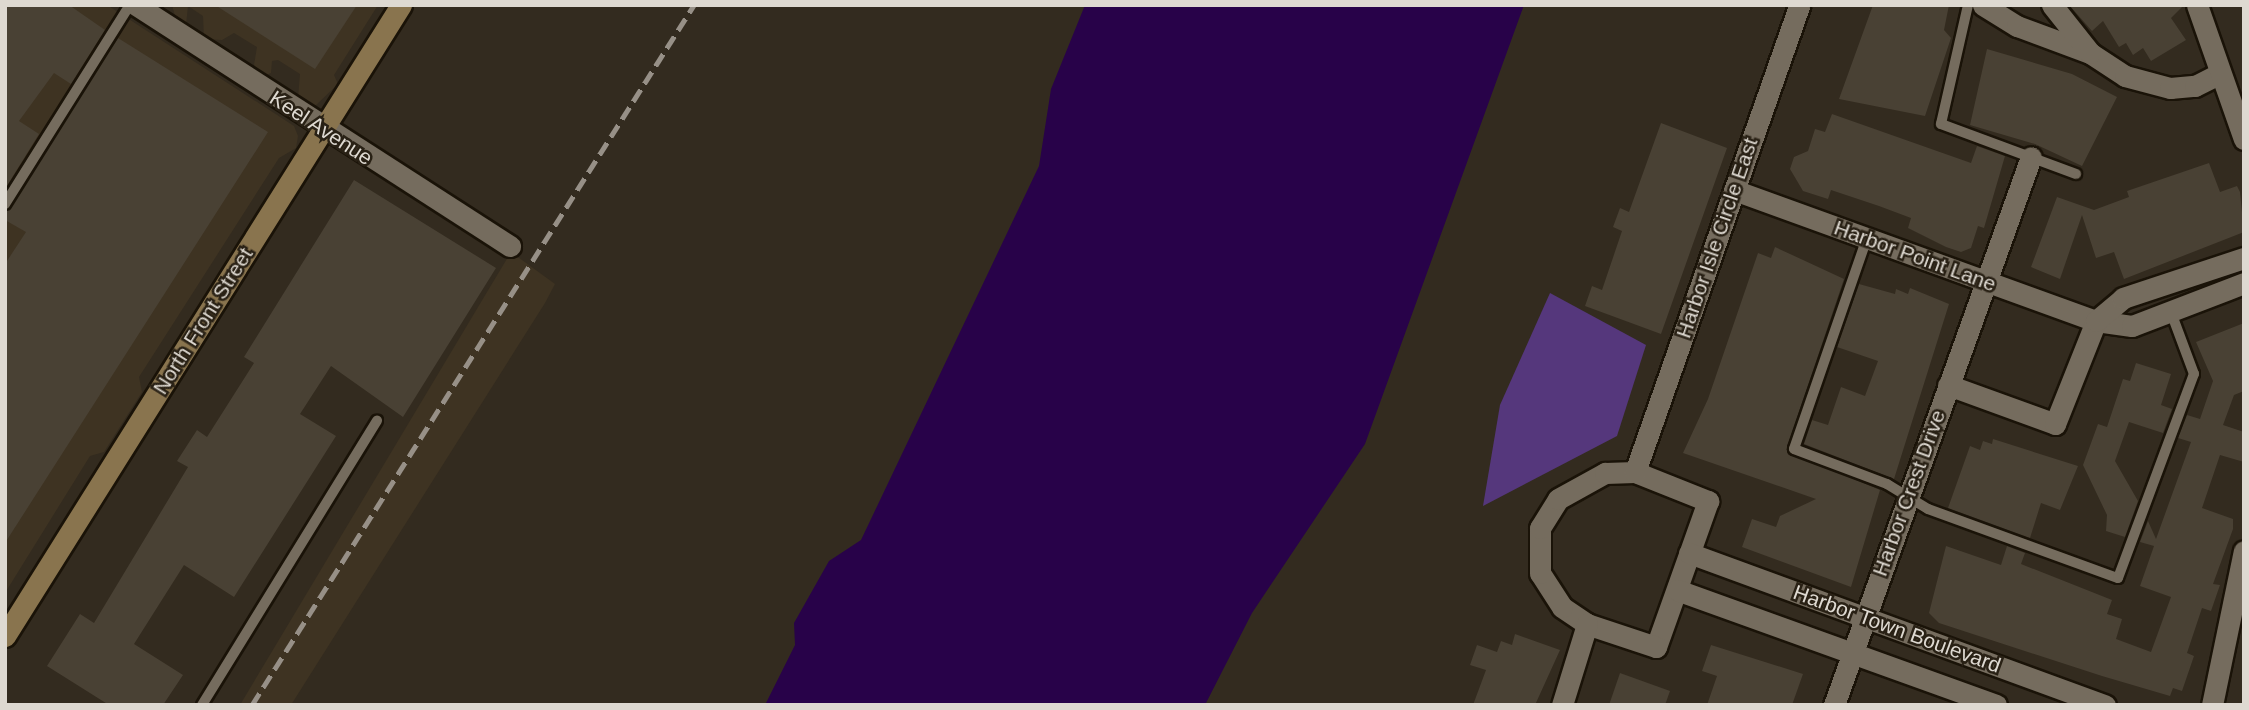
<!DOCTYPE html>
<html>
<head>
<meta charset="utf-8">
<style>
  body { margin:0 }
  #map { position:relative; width:2249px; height:710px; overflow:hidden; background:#332b1f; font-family:Helvetica,sans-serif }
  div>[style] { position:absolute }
  .built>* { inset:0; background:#3e3322 }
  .green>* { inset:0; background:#55377c }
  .water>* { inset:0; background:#280249 }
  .building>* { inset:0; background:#494134 }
  .roads { filter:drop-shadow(2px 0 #1a1308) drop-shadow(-2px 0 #1a1308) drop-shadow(0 2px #1a1308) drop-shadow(0 -2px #1a1308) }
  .lane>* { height:10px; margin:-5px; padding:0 5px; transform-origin:5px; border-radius:5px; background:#756c5e }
  .street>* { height:21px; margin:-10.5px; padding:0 10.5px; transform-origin:10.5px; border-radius:10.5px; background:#756c5e }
  .secondary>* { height:21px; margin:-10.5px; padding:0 10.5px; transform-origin:10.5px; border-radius:10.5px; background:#89744e }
  .rail>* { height:5px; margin-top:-2.5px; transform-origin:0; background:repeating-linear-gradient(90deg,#979087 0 14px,transparent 0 21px) }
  span { translate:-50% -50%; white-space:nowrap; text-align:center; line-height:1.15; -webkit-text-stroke:5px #292115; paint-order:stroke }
  .street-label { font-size:21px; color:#ded9d1 }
  .frame { position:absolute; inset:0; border:7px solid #ded9d1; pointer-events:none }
</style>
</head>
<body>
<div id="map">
  <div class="built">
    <i style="clip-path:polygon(5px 5px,107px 5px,294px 126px,298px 136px,296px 148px,279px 158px,139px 377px,142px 392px,104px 452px,90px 456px,5px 593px)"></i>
    <i style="clip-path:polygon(172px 5px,378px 5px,334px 75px,338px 84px,314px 107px,298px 98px,300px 74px,278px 60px,272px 61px,271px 73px,264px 76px,254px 65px,257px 47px,234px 33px,222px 40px,204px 39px,203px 16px,188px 6px,186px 25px,176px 19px)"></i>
    <i style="clip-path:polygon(511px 252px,555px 284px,545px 303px,291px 705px,240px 705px)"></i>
  </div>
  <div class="green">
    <i style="clip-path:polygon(1550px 293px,1646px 345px,1617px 436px,1483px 506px,1500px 405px)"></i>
  </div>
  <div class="water">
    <i style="clip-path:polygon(1085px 5px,1524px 5px,1365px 444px,1252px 613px,1205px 705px,765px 705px,795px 645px,794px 623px,829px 561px,861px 540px,1039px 166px,1051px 89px)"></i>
  </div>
  <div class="building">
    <i style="clip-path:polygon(5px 5px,69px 5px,105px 30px,71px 84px,54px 73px,19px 121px,39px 134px,5px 189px)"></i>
    <i style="clip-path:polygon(215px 5px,357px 5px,315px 69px)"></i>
    <i style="clip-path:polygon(1873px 5px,1949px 5px,1944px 30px,1951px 38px,1925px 116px,1839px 99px)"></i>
    <i style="clip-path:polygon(2069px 5px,2184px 5px,2171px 18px,2186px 40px,2151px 61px,2143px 48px,2133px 55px,2126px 43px,2119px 47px,2103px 21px,2092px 31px)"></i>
    <i style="clip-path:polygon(118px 38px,268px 132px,5px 543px,5px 264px,26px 232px,5px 220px,5px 212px)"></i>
    <i style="clip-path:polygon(1987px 49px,2072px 74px,2117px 97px,2082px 166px,2035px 144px,1970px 125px)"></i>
    <i style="clip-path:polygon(1832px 114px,1971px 163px,1977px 146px,2005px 156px,1984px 228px,1978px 226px,1971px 248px,1961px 252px,1946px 247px,1908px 228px,1911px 218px,1879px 206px,1831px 190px,1828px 199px,1803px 191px,1790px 169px,1794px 157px,1808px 151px,1815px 129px,1825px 132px)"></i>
    <i style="clip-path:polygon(1661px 123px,1727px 148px,1661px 334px,1585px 306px,1592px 286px,1602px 290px,1622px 231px,1613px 227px,1620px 208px,1629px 212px)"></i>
    <i style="clip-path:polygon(2209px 163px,2220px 192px,2237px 186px,2240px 192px,2244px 232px,2124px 279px,2114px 252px,2096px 258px,2082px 215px,2060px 279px,2031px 267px,2057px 197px,2094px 210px,2129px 197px,2127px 191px)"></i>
    <i style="clip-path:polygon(354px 180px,496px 268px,403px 417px,331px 366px,300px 414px,336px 436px,234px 597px,184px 565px,134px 644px,183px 675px,163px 705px,109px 705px,47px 666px,80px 614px,94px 623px,188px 467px,177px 461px,197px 430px,207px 437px,254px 363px,244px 357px)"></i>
    <i style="clip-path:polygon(1775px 247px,1844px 279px,1786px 450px,1880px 490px,1851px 587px,1742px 547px,1752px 519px,1776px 527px,1780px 516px,1816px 499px,1683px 453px,1708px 399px,1758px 253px,1771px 258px)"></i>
    <i style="clip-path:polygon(1859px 284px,1895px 294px,1896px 289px,1908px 294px,1910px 288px,1949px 304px,1894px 479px,1804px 444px,1812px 420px,1828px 425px,1841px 387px,1865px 396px,1878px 361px,1837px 347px)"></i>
    <i style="clip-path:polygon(2244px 323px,2244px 391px,2234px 395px,2223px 425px,2244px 432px,2244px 462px,2220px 455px,2202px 508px,2233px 519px,2233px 529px,2213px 584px,2220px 585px,2211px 611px,2202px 608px,2187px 653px,2194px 656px,2182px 691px,2173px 688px,2170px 696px,2102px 676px,1939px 623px,1929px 613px,1946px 546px,2001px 565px,2007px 546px,2025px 553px,2021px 564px,2112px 600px,2107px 614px,2122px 619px,2116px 639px,2151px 652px,2171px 597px,2140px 586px,2154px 546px,2140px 542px,2148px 521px,2156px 539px,2191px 442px,2178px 438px,2187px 415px,2200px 419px,2213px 381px,2196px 342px)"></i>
    <i style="clip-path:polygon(2136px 363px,2171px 374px,2161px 405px,2172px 409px,2163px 433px,2129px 422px,2115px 461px,2138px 501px,2125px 537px,2106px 531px,2107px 515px,2083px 465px,2098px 424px,2107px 427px,2123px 379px,2130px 381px)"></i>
    <i style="clip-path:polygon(1993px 439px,2078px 466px,2060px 510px,2041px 503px,2030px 538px,1948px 508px,1970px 446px,1980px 450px,1983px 441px,1992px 444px)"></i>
    <i style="clip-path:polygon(1515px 634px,1560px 650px,1535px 705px,1473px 705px,1486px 670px,1470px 665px,1477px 645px,1497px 652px,1501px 641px,1512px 645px)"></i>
    <i style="clip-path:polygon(1711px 645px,1803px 674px,1792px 705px,1707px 705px,1717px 676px,1702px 671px)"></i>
    <i style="clip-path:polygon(1620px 673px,1670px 691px,1665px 705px,1609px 705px)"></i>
  </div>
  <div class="roads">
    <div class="lane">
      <i style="left:1968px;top:5px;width:122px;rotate:102.8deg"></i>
      <i style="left:1941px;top:124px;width:144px;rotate:20.3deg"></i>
      <i style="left:5px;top:204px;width:235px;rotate:-57.9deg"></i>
      <i style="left:1867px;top:238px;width:223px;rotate:109.1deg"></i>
      <i style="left:1794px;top:449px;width:99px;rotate:20.6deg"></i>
      <i style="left:1887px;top:484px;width:48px;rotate:31.4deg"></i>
      <i style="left:1928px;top:509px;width:202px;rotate:20deg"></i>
      <i style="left:2118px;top:578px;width:218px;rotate:-69.6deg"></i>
      <i style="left:2194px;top:374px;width:66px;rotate:-110.4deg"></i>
      <i style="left:202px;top:705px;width:334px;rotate:-58.4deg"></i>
    </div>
    <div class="street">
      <i style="left:136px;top:5px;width:445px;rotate:32.8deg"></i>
      <i style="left:1983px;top:5px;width:40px;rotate:32deg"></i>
      <i style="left:2017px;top:26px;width:78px;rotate:20.3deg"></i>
      <i style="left:2090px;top:53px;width:42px;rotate:33.3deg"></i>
      <i style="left:2125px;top:76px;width:47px;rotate:14.9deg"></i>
      <i style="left:2170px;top:88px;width:25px;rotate:-5deg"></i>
      <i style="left:2195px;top:86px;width:28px;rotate:-27deg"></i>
      <i style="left:2052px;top:5px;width:61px;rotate:51.6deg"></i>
      <i style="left:2197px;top:5px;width:142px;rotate:70.7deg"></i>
      <i style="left:1734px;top:190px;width:385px;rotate:19.9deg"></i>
      <i style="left:2096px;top:321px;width:36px;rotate:8deg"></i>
      <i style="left:2132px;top:326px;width:120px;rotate:-21deg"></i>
      <i style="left:1948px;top:385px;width:114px;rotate:20deg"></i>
      <i style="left:2055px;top:424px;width:111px;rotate:-68.3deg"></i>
      <i style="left:2096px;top:321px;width:35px;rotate:-40deg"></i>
      <i style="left:2123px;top:298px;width:127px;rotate:-18.3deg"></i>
      <i style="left:1635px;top:472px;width:79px;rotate:21.7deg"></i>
      <i style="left:1708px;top:501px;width:155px;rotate:109.6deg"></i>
      <i style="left:1656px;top:647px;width:73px;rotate:-161.6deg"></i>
      <i style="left:1587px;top:624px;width:30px;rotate:-146deg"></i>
      <i style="left:1562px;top:607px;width:40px;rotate:-122.9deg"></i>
      <i style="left:1540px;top:573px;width:45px;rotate:-90deg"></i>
      <i style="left:1540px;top:528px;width:34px;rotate:-58deg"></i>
      <i style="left:1558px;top:499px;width:54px;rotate:-29deg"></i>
      <i style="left:1605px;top:473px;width:30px;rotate:-2deg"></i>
      <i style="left:1635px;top:472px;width:495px;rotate:-70.6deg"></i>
      <i style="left:1689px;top:553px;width:443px;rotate:20.1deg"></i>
      <i style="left:1677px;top:590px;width:339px;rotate:19.8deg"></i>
      <i style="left:1562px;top:705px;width:85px;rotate:-72.8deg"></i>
      <i style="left:1834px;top:705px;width:582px;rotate:-70.23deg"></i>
      <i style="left:2212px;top:705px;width:157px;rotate:-78.3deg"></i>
    </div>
    <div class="secondary">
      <i style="left:5px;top:636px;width:745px;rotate:-57.89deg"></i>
    </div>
  </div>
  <div class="rail">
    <i style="left:252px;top:705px;width:828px;rotate:-57.73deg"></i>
  </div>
  <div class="street-label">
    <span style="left:321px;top:128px;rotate:33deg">Keel Avenue</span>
    <span style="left:1717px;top:238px;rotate:-71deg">Harbor Isle Circle East</span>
    <span style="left:1915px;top:256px;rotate:20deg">Harbor Point Lane</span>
    <span style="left:203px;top:321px;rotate:-58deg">North Front Street</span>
    <span style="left:1909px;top:493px;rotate:-70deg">Harbor Crest Drive</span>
    <span style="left:1897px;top:629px;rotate:20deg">Harbor Town Boulevard</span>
  </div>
  <div class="frame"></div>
</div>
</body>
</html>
